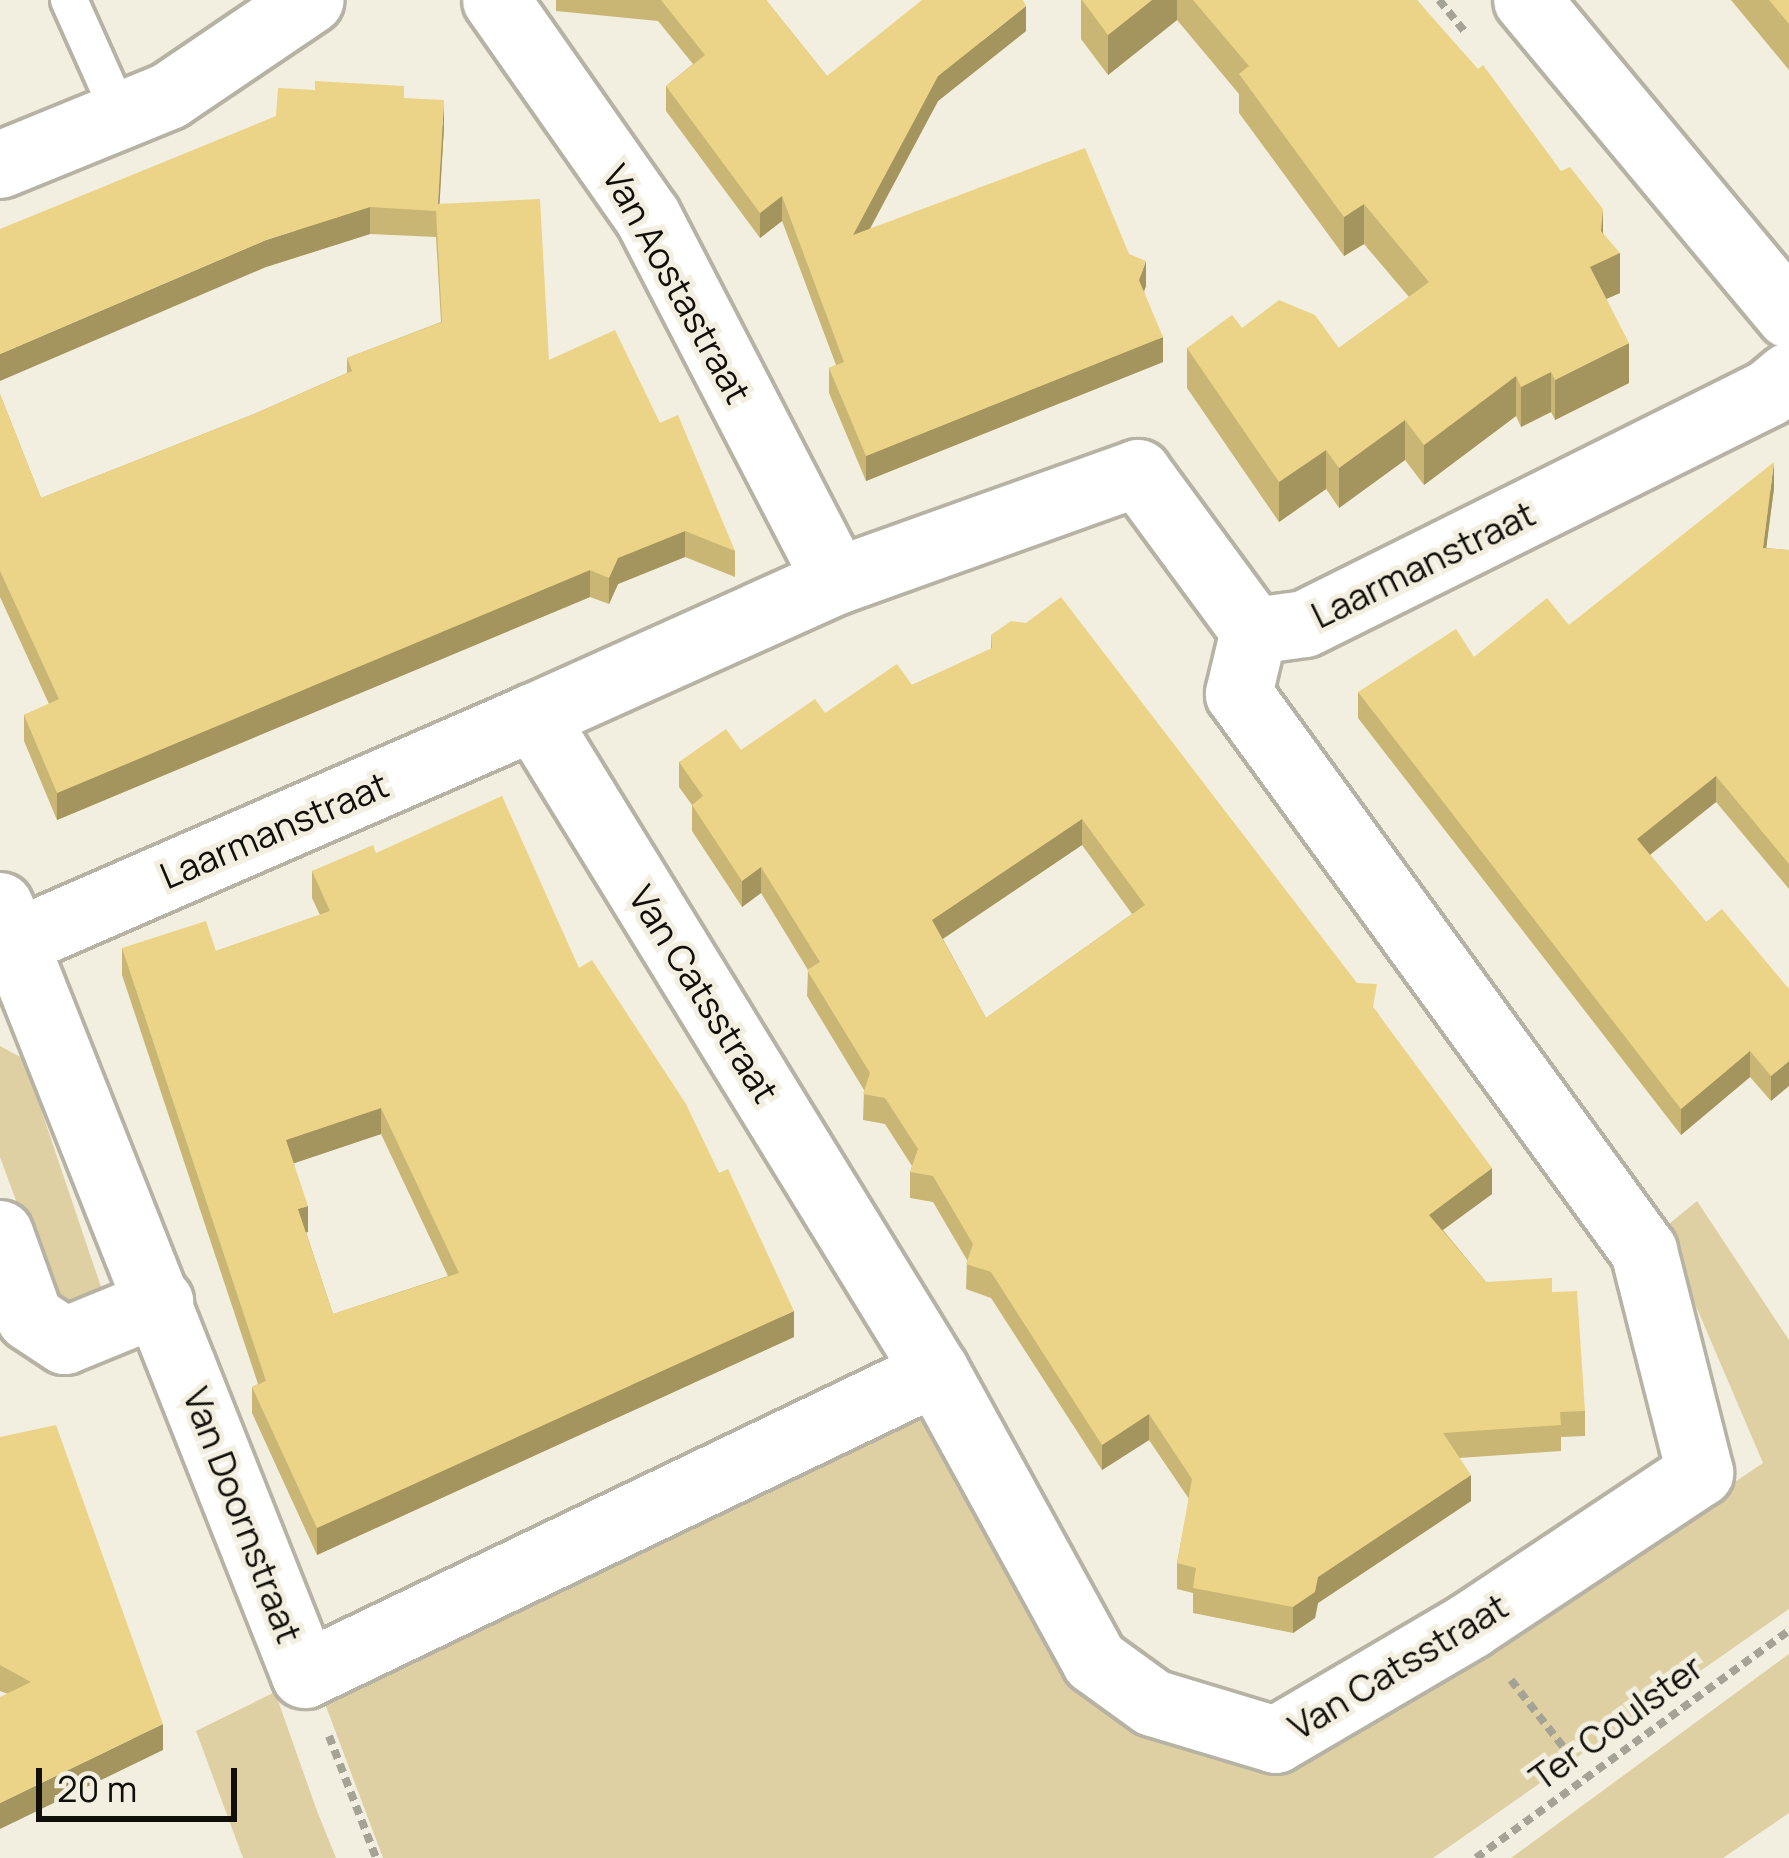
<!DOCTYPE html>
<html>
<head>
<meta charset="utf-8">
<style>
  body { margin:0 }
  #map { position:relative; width:1789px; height:1858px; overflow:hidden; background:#f3efe0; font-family:Manrope,sans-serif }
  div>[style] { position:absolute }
  .green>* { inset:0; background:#ded0a3 }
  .path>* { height:8px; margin-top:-4px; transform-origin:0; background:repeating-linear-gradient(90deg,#a5a296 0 9px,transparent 0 15px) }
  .roads { filter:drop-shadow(3px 0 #b6b2a4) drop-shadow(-3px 0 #b6b2a4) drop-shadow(0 3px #b6b2a4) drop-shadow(0 -3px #b6b2a4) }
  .lane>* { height:36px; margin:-18px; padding:0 18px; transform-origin:18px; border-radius:18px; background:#fff }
  .street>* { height:66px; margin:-33px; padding:0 33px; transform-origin:33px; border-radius:33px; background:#fff }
  .primary>* { height:66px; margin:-33px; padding:0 33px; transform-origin:33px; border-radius:33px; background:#fff }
  .wall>* { inset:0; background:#cab674 }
  .shaded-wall>* { inset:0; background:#a4945e }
  .building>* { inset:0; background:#ebd487 }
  span { translate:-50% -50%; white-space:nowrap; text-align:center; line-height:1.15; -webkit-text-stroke:10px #f3efe0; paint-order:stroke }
  .street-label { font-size:36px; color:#100f0a }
  .scale { position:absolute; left:36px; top:1768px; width:201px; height:54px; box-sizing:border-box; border:6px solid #100f0a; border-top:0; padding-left:15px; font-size:36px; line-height:42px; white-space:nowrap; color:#100f0a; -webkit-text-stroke:9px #f3efe0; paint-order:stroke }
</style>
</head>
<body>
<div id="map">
  <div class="green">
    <i style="clip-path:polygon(0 1046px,24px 1059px,103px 1293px,56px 1310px,0 1157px)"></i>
    <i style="clip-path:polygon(1697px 1201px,1789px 1340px,1789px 1609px,1433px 1858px,383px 1858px,321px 1693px,932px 1410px,1093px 1690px,1268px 1759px,1516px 1630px,1763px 1463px,1663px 1229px)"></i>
    <i style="clip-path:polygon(1789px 1654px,1789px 1813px,1723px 1858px,1511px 1858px)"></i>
    <i style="clip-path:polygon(275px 1692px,317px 1811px,336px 1858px,243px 1858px,196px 1731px)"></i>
  </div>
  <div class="path">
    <i style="left:1439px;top:0;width:40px;rotate:51deg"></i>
    <i style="left:1511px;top:1680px;width:122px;rotate:52deg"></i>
    <i style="left:329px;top:1736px;width:131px;rotate:68.9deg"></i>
    <i style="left:1476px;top:1858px;width:387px;rotate:-36deg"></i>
  </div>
  <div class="roads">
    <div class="lane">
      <i style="left:69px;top:0;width:127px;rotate:65.9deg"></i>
    </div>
    <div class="street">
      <i style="left:496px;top:0;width:265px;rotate:55deg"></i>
      <i style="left:648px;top:217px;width:410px;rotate:62.6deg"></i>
      <i style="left:0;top:165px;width:183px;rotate:-22.2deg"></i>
      <i style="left:169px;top:96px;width:171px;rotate:-34.1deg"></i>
      <i style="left:1138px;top:473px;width:196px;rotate:53.7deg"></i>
      <i style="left:1254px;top:631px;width:65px;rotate:103.4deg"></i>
      <i style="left:1239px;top:694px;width:689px;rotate:53.98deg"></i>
      <i style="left:1644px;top:1251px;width:229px;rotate:75.8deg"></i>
      <i style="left:1700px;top:1473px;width:276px;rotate:146.4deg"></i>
      <i style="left:1470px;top:1626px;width:225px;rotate:149.6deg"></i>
      <i style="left:1276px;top:1740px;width:128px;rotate:-163.3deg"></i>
      <i style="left:1153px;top:1703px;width:72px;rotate:-144.1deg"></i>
      <i style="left:1095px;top:1661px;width:330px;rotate:-118.8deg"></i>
      <i style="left:936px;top:1372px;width:769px;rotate:-121.54deg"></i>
      <i style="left:534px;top:717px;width:332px;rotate:-24.2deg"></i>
      <i style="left:837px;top:581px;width:320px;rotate:-19.7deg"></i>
      <i style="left:1254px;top:631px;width:51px;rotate:-7.8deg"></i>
      <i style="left:1305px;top:624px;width:518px;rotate:-26.47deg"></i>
      <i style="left:1769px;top:393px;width:26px;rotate:-40deg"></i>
      <i style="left:0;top:906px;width:827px;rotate:68.37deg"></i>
      <i style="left:305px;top:1675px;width:700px;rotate:-25.65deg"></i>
      <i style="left:15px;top:943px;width:566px;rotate:-23.53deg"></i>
      <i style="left:0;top:1234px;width:89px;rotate:70.3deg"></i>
      <i style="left:30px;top:1318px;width:42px;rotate:33.3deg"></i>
      <i style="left:65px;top:1341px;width:103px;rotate:-22.3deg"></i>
    </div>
    <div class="primary">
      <i style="left:1527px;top:0;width:410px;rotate:50.2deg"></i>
    </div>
  </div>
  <div class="wall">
    <i style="clip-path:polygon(556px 0,766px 0,827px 76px,1026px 31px,938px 101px,870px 229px,1129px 254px,1146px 286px,1144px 291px,1163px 362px,866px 481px,829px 393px,829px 368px,836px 365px,782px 221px,760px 238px,666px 111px,666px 86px,693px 64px,658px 21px,556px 11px)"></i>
    <i style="clip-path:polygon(1081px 0,1417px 0,1603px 232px,1620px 293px,1606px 299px,1629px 383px,1555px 420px,1551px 412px,1521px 427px,1516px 416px,1424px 485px,1405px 460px,1339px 508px,1326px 489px,1279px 522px,1187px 388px,1187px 348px,1242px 328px,1339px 348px,1409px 297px,1364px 244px,1344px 256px,1239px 113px,1239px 94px,1177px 20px,1108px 75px,1081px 39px)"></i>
    <i style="clip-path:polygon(1731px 0,1789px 0,1789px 70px)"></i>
    <i style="clip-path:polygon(404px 98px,444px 127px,439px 204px,549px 360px,660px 423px,735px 551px,735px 577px,685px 557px,618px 584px,609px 604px,590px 597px,57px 820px,24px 741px,24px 715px,49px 704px,0 597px,0 394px,41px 498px,254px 414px,347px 373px,347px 358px,441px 322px,436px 237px,370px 234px,266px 267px)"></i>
    <i style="clip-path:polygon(1774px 488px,1766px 548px,1789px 550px,1789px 889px,1716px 802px,1650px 855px,1706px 922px,1789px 989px,1771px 1101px,1750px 1077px,1681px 1135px,1358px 718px,1358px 692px,1474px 657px,1569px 625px)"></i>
    <i style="clip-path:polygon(evenodd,991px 635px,1377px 1012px,1492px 1194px,1443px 1230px,1486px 1282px,1552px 1292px,1585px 1411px,1585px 1436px,1561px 1437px,1561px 1451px,1459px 1458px,1471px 1501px,1318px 1603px,1315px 1618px,1293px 1633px,1193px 1613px,1193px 1593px,1177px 1589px,1177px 1563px,1189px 1499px,1149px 1440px,1102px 1470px,991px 1298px,966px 1289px,967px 1260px,933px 1202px,910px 1198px,910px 1172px,912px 1166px,885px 1124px,863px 1120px,864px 1090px,807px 996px,808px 970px,761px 893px,742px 907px,692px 831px,692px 805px,679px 787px,679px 762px,741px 750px,825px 713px,912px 685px,991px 649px,991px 635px,1082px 845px,1132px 914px,986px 1018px,943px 939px,1082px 845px)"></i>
    <i style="clip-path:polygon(evenodd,376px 853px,579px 968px,794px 1337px,317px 1555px,252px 1413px,252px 1387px,258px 1384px,122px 975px,122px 948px,216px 951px,320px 915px,312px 898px,312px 871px,376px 853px,381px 1134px,448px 1276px,333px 1314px,306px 1232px,308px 1232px,294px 1163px,381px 1134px)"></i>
    <i style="clip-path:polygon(0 1437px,163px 1750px,0 1691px)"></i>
  </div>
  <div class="shaded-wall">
    <i style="clip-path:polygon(1152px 0,1177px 0,1177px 20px,1108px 75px,1108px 35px)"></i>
    <i style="clip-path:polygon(1026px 6px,1026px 31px,938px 101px,853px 260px,853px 235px,938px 76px)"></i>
    <i style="clip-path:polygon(444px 100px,444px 127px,438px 231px,438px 204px)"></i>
    <i style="clip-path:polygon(782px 196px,782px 221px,760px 238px,760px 213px)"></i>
    <i style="clip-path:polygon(1364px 204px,1364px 244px,1344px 256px,1344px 217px)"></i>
    <i style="clip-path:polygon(370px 207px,370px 234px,266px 267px,0 381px,0 354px,266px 240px)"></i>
    <i style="clip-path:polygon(1603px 209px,1603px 249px,1620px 253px,1620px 293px,1590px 306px,1590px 267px)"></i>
    <i style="clip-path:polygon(1146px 261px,1146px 286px,1139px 305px,1139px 280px)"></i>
    <i style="clip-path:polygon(1163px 337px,1163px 362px,866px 481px,866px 456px)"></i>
    <i style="clip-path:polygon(1629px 343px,1629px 383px,1555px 420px,1555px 380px)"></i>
    <i style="clip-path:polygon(1551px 372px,1551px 412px,1521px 427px,1521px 387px)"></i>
    <i style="clip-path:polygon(1516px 376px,1516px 416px,1424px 485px,1424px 445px)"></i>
    <i style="clip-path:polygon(1405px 420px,1405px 460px,1339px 508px,1339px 468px)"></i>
    <i style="clip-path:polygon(1326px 450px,1326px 489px,1279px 522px,1279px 482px)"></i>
    <i style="clip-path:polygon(1774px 462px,1774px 488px,1763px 573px,1763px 548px)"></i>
    <i style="clip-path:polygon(685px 531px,685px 557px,618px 584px,609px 604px,609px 578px,618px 558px)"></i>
    <i style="clip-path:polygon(590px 570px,590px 597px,57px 820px,57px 793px)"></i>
    <i style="clip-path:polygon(1716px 776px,1716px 802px,1637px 865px,1637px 839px)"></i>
    <i style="clip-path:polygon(1082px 819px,1082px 845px,932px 946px,932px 920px)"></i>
    <i style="clip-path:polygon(761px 867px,761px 893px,742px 907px,742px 881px)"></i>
    <i style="clip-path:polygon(1750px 1051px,1750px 1077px,1681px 1135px,1681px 1109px)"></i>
    <i style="clip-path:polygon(1789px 1061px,1789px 1086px,1771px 1101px,1771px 1076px)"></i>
    <i style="clip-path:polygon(381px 1108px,381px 1134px,286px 1166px,286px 1140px)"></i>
    <i style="clip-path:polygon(1492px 1168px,1492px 1194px,1429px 1240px,1429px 1215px)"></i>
    <i style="clip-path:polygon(308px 1206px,308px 1232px,298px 1235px,298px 1209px)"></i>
    <i style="clip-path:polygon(794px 1311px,794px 1337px,317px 1555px,317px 1528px)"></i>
    <i style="clip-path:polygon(1149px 1414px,1149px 1440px,1102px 1470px,1102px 1445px)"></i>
    <i style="clip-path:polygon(1471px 1475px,1471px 1501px,1318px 1603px,1315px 1618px,1293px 1633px,1293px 1607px,1318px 1577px)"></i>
    <i style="clip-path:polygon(163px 1724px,163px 1750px,0 1829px,0 1803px)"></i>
  </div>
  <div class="building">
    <i style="clip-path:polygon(661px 0,766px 0,827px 76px,922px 0,1023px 0,1026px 6px,938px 76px,853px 235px,1085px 148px,1129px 254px,1146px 261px,1139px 280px,1163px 337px,866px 456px,829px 368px,844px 362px,782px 196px,760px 213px,666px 86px,705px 55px)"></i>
    <i style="clip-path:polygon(1082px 0,1152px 0,1108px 35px)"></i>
    <i style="clip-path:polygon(1193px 0,1417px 0,1478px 69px,1483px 65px,1561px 171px,1570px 167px,1603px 209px,1601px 231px,1620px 253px,1590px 267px,1629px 343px,1555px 380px,1551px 372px,1521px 387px,1516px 376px,1424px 445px,1405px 420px,1339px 468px,1326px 450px,1279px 482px,1187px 348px,1232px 315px,1242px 328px,1279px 300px,1315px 315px,1339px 348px,1429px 282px,1364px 204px,1344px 217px,1239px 74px,1249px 66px)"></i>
    <i style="clip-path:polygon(1769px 0,1789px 0,1789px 24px)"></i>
    <i style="clip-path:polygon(315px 81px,404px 86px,404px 98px,444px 100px,438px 204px,540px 199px,549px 360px,615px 330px,660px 423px,678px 415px,735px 551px,685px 531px,618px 558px,609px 578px,590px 570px,57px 793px,24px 715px,59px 699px,0 571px,0 394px,41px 498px,254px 414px,352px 371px,347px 358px,442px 322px,436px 211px,370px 207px,266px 240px,0 354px,0 229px,276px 116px,278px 88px,315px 90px)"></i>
    <i style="clip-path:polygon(1774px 462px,1763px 548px,1789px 550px,1789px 864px,1716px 776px,1637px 839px,1706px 922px,1722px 909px,1789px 989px,1789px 1061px,1771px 1076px,1750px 1051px,1681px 1109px,1358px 692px,1456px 629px,1474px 657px,1547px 598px,1569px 625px)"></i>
    <i style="clip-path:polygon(evenodd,1061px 597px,1357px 983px,1377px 984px,1373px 1007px,1492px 1168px,1429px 1215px,1486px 1282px,1552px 1278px,1552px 1292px,1577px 1291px,1585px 1411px,1560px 1412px,1561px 1425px,1443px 1433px,1471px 1475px,1318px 1577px,1315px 1592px,1293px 1607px,1193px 1588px,1196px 1568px,1177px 1563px,1192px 1479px,1149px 1414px,1102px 1445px,991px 1272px,966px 1264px,973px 1244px,933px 1176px,910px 1172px,918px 1149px,885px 1098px,863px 1094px,870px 1073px,807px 970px,820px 962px,761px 867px,742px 881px,692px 805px,703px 796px,679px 762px,726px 729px,741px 750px,815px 699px,825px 713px,897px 664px,912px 685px,992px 648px,991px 635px,1011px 621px,1026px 623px,1061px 597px,1082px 819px,1145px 905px,986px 1018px,932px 920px,1082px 819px)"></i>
    <i style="clip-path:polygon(evenodd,502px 796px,579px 968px,592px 960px,686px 1104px,719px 1173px,728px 1169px,794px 1311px,317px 1528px,252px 1387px,266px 1381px,122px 948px,206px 921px,216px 951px,330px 911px,312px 871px,373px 845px,376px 853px,502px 796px,381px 1108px,459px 1273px,333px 1314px,298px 1209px,308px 1206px,286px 1140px,381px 1108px)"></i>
    <i style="clip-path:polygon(56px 1425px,163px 1724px,0 1803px,0 1697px,31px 1682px,0 1665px,0 1437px)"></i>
  </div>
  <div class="street-label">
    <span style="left:677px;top:284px;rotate:61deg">Van Aostastraat</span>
    <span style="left:1423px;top:564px;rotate:-26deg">Laarmanstraat</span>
    <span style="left:274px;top:830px;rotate:-23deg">Laarmanstraat</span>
    <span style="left:704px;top:994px;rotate:58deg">Van Catsstraat</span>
    <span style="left:243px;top:1515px;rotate:69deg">Van Doornstraat</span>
    <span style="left:1398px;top:1666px;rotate:-31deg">Van Catsstraat</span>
    <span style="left:1616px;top:1722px;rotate:-36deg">Ter Coulster</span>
  </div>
  <div class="scale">20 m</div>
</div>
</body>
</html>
